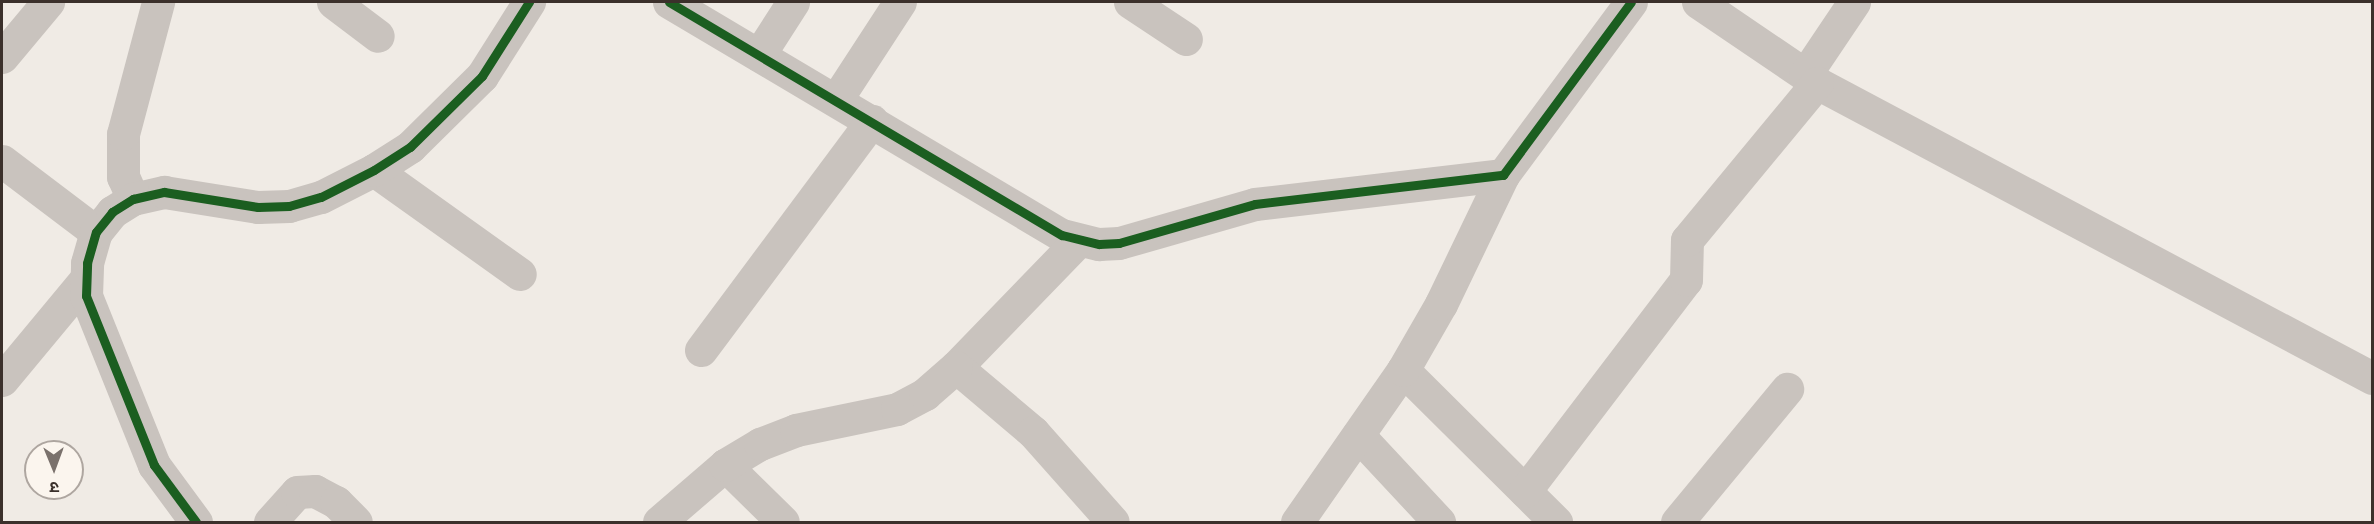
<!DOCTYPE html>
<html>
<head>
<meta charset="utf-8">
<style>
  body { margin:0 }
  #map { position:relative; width:2374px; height:524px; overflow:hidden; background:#f0ebe5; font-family:Overpass,"Noto Sans Devanagari",sans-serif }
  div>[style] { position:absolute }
  .minor>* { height:33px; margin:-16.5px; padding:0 16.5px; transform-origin:16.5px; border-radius:16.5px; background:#c9c3be }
  .cycleway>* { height:9px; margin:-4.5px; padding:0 4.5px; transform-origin:4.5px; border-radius:4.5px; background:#1b5e20 }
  span { translate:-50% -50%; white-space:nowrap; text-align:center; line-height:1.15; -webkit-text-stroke:5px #fbf5ee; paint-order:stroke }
  .frame { position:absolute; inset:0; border:3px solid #3b302b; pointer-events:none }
  .north { position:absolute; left:24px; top:440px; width:60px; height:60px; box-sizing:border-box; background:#fbf5ee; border:2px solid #aea6a0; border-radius:50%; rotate:179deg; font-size:16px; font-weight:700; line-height:24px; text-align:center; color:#3b302b }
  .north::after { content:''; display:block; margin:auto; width:21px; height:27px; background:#7a716c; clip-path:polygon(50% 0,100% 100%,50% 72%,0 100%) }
</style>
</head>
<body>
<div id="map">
  <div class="minor">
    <i style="left:333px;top:2px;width:56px;rotate:37.1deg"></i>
    <i style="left:669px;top:2px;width:457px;rotate:30.7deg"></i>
    <i style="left:1062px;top:235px;width:38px;rotate:14deg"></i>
    <i style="left:1099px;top:244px;width:20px;rotate:-3deg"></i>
    <i style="left:1119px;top:243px;width:141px;rotate:-16deg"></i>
    <i style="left:1255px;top:204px;width:250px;rotate:-6.7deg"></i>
    <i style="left:1503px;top:175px;width:215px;rotate:-53.5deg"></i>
    <i style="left:1130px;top:2px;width:67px;rotate:33.5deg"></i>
    <i style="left:1698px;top:2px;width:144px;rotate:34.2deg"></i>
    <i style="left:1817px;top:83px;width:629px;rotate:27.99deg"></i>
    <i style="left:759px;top:55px;width:63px;rotate:-57.3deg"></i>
    <i style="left:2px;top:57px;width:72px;rotate:-50.1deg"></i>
    <i style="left:1805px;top:75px;width:88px;rotate:-56.1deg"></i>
    <i style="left:836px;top:100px;width:117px;rotate:-56.9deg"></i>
    <i style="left:2px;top:161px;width:118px;rotate:37.1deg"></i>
    <i style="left:374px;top:170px;width:179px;rotate:35.5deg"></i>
    <i style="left:133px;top:199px;width:24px;rotate:-114deg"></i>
    <i style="left:123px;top:177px;width:43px;rotate:-90deg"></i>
    <i style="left:123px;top:134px;width:137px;rotate:-75.1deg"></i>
    <i style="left:1078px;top:241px;width:175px;rotate:134.1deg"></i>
    <i style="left:956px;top:367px;width:101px;rotate:40.2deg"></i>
    <i style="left:1033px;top:432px;width:120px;rotate:48.4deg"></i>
    <i style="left:701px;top:350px;width:286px;rotate:-53.3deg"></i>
    <i style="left:1403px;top:370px;width:216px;rotate:44.8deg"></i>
    <i style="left:2px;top:380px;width:131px;rotate:-50.3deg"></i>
    <i style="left:1358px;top:435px;width:119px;rotate:47deg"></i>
    <i style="left:725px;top:465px;width:81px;rotate:44.5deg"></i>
    <i style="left:1525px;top:491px;width:265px;rotate:-52.7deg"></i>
    <i style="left:1686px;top:280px;width:40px;rotate:-88.6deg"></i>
    <i style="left:1687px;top:240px;width:204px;rotate:-50.4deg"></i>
    <i style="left:196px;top:522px;width:71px;rotate:-126.4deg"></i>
    <i style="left:154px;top:465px;width:182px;rotate:-111.9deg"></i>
    <i style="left:86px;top:296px;width:33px;rotate:-88deg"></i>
    <i style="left:87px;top:263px;width:32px;rotate:-74deg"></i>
    <i style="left:96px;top:232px;width:26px;rotate:-51deg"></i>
    <i style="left:112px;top:212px;width:25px;rotate:-32deg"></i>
    <i style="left:133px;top:199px;width:32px;rotate:-13deg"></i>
    <i style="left:164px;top:192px;width:95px;rotate:9.1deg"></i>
    <i style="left:258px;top:207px;width:31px;rotate:-2deg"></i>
    <i style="left:289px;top:206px;width:33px;rotate:-16deg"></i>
    <i style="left:321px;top:197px;width:59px;rotate:-27deg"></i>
    <i style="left:374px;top:170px;width:43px;rotate:-32.6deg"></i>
    <i style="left:410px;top:147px;width:101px;rotate:-44.6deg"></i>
    <i style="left:482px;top:76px;width:88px;rotate:-57.6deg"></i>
    <i style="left:270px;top:522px;width:40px;rotate:-48deg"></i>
    <i style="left:297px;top:492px;width:18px;rotate:-3deg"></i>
    <i style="left:315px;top:491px;width:24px;rotate:28deg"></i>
    <i style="left:336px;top:502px;width:28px;rotate:45deg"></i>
    <i style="left:659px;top:522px;width:87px;rotate:-40.8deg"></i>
    <i style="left:725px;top:465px;width:41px;rotate:-31deg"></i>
    <i style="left:760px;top:444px;width:39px;rotate:-21deg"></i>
    <i style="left:796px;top:430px;width:103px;rotate:-11.7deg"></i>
    <i style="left:897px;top:409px;width:32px;rotate:-28deg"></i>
    <i style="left:925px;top:394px;width:41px;rotate:-41.1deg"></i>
    <i style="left:1297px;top:522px;width:185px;rotate:-55.1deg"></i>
    <i style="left:1403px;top:370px;width:76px;rotate:-60.1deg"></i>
    <i style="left:1441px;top:304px;width:143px;rotate:-64.3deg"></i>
    <i style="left:1677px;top:522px;width:173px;rotate:-50.4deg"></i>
  </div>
  <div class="cycleway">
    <i style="left:669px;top:2px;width:457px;rotate:30.7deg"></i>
    <i style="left:1062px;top:235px;width:38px;rotate:14deg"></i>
    <i style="left:1099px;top:244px;width:20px;rotate:-3deg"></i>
    <i style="left:1119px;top:243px;width:141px;rotate:-16deg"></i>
    <i style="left:1255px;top:204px;width:250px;rotate:-6.7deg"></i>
    <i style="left:1503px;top:175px;width:215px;rotate:-53.5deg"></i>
    <i style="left:196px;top:522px;width:71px;rotate:-126.4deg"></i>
    <i style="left:154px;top:465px;width:182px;rotate:-111.9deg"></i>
    <i style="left:86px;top:296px;width:33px;rotate:-88deg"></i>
    <i style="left:87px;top:263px;width:32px;rotate:-74deg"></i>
    <i style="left:96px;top:232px;width:26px;rotate:-51deg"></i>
    <i style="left:112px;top:212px;width:25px;rotate:-32deg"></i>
    <i style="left:133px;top:199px;width:32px;rotate:-13deg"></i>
    <i style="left:164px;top:192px;width:95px;rotate:9.1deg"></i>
    <i style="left:258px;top:207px;width:31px;rotate:-2deg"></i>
    <i style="left:289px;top:206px;width:33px;rotate:-16deg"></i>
    <i style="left:321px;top:197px;width:59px;rotate:-27deg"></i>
    <i style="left:374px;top:170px;width:43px;rotate:-32.6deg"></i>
    <i style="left:410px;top:147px;width:101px;rotate:-44.6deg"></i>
    <i style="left:482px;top:76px;width:88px;rotate:-57.6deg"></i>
  </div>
  <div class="frame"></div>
  <div class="north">उ</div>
</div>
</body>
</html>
